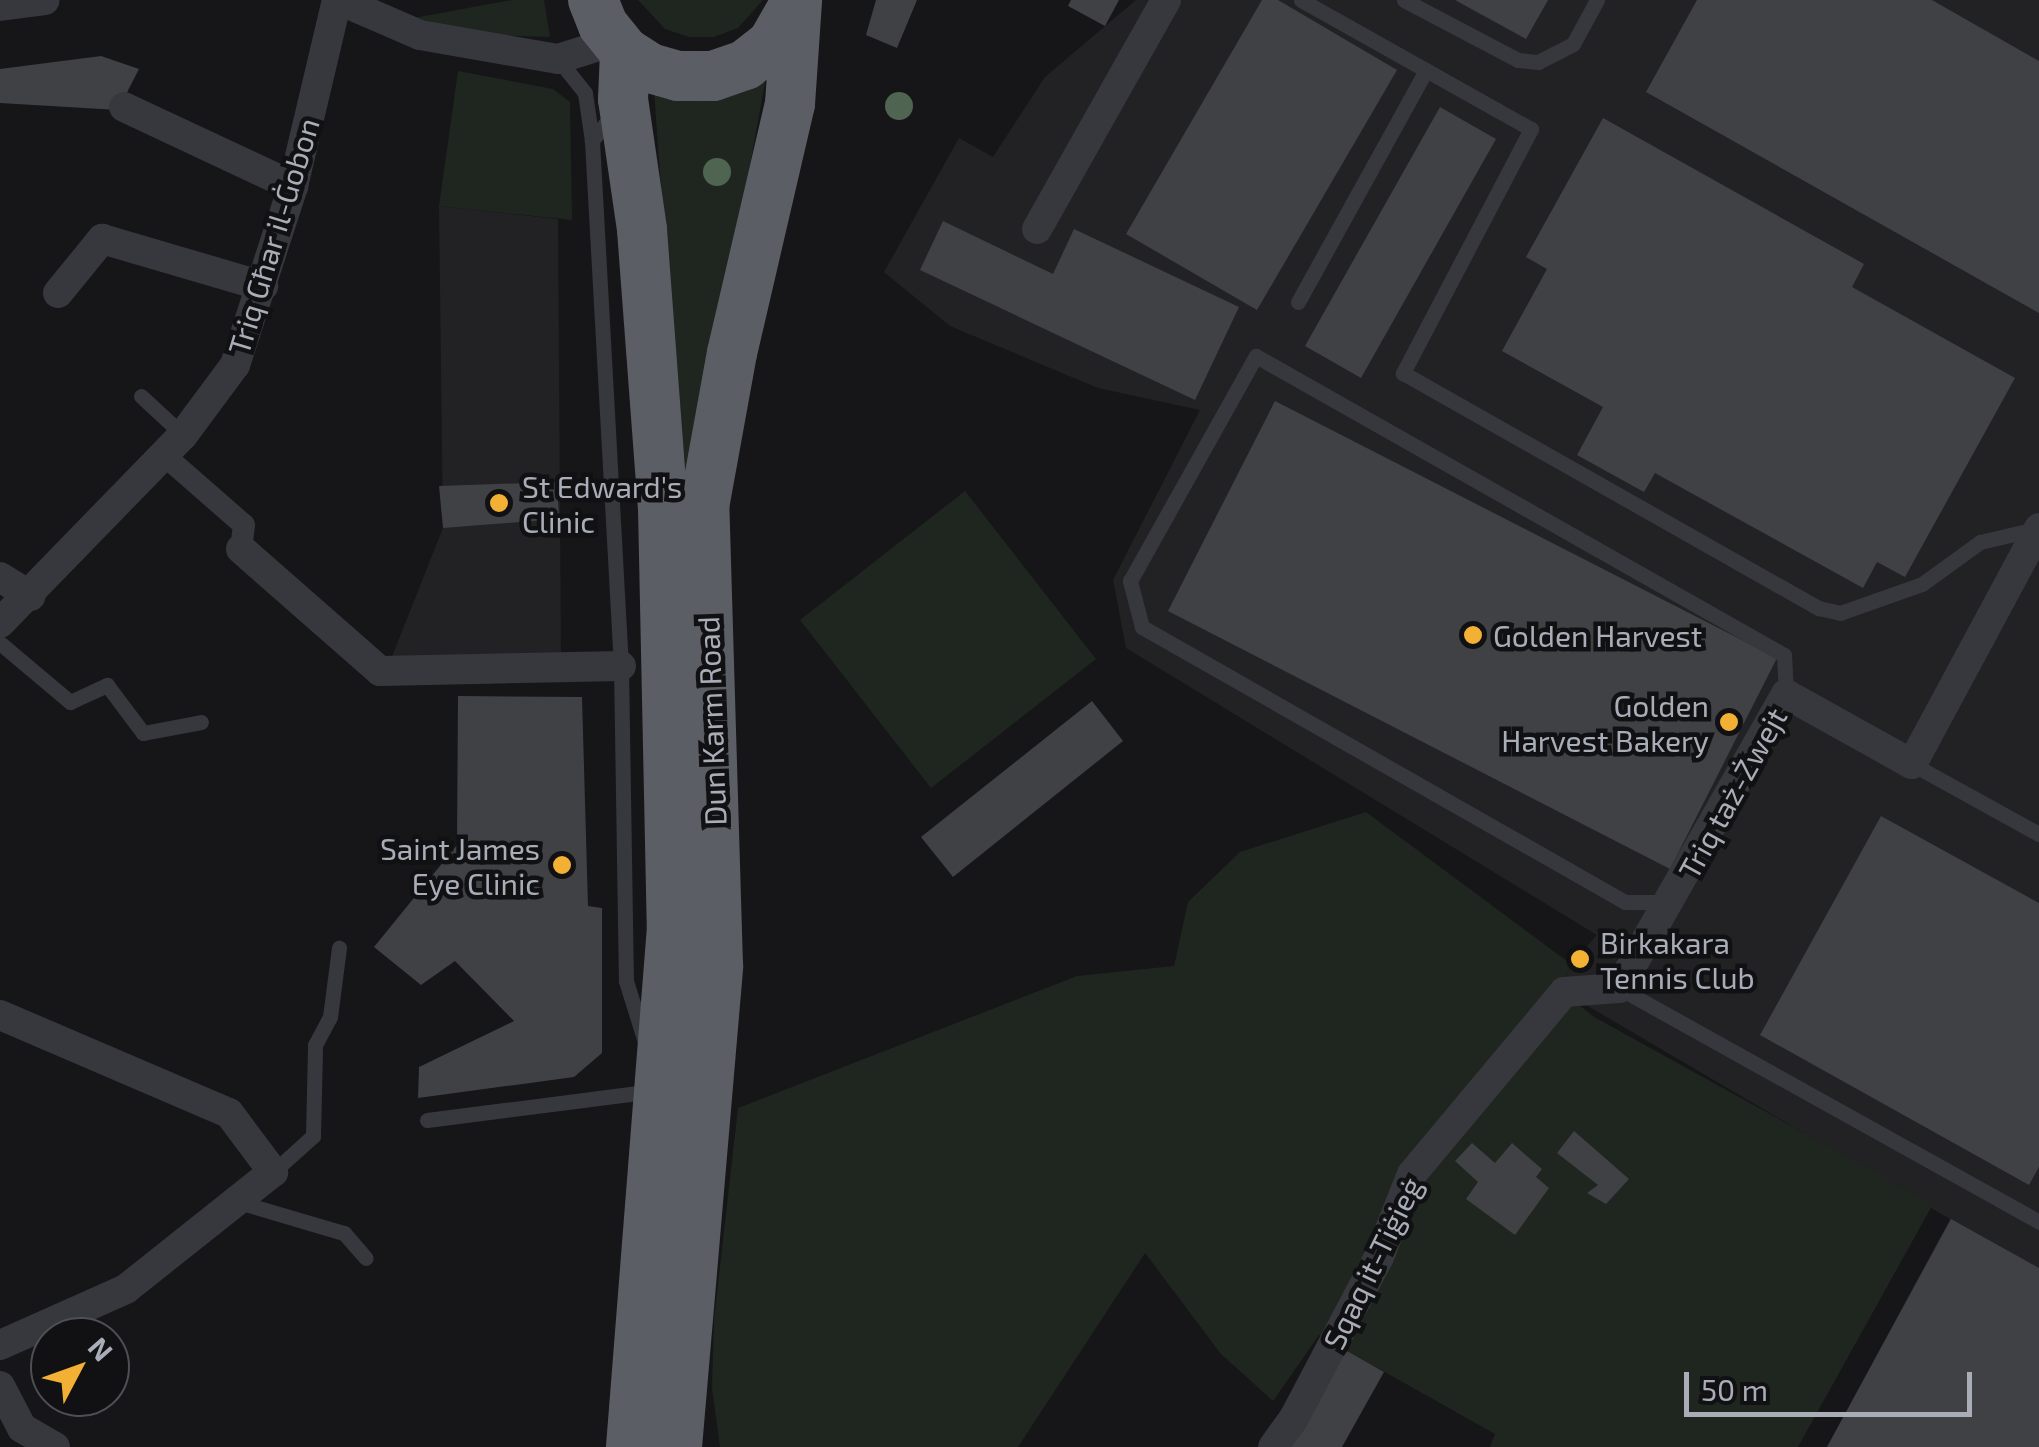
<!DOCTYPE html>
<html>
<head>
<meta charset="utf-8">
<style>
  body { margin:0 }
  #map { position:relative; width:2039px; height:1447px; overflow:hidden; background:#161618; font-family:"Exo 2",sans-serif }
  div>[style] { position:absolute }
  .built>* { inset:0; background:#222225 }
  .green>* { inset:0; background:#1e261f }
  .building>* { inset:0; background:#404145 }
  .service>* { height:15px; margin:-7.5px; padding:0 7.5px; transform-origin:7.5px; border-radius:7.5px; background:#37383d }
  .pedestrian>* { height:22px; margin:-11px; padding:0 11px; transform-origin:11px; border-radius:11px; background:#37383d }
  .minor>* { height:30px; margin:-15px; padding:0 15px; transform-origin:15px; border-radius:15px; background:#37383d }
  .trunk>* { height:50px; margin:-25px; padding:0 25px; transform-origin:25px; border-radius:25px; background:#5b5e65 }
  .trees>* { width:28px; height:28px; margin:-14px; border-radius:50%; background:#506452 }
  .dots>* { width:28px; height:28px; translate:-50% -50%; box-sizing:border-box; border:5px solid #111113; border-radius:50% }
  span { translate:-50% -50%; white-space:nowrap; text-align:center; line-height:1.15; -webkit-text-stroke:9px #111113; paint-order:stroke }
  .street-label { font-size:30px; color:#a8adb8 }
  .poi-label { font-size:30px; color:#a8adb8 }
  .left { translate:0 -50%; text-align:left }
  .right { translate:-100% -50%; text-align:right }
  .north { position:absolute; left:30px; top:1317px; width:100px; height:100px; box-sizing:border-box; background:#111113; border:2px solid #4d4f55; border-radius:50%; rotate:49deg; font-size:28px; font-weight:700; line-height:40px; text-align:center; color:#a8adb8 }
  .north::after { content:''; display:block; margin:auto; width:35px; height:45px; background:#f2b134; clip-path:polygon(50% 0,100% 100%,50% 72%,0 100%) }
  .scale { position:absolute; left:1684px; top:1372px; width:288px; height:45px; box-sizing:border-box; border:5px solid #a8adb8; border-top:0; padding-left:12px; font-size:30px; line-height:35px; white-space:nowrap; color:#a8adb8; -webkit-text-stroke:8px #111113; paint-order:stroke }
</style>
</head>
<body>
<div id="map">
  <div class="built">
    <i style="clip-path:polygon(1136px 0,2039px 0,2039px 1447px,1827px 1447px,1950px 1219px,1559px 989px,1571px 964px,1597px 935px,1126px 648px,1113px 580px,1200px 410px,1098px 388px,950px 326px,884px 272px,959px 138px,993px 157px,1045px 77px)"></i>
    <i style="clip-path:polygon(439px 206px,558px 219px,561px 655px,391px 659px,443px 528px)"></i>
  </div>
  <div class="green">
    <i style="clip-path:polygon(512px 0,544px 0,550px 37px,487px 35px,414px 18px)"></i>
    <i style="clip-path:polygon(638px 0,763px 0,738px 28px,714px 37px,689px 37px,665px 29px)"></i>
    <i style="clip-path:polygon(458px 71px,553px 89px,570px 102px,572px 220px,439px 206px)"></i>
    <i style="clip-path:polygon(766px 77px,685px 525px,654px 90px)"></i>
    <i style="clip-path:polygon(965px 491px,1096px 659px,931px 788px,800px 620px)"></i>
    <i style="clip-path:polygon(1366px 812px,1571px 964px,1559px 989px,1594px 1017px,1933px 1204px,1798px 1447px,1490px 1447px,1495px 1434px,1319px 1335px,1273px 1401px,1221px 1354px,1145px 1253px,1018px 1447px,720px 1447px,712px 1388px,714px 1319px,738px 1108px,1077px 976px,1174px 966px,1188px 902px,1240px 852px)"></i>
  </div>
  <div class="building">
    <i style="clip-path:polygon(876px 0,917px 0,897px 48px,866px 35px)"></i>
    <i style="clip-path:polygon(1071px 0,1119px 0,1105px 26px,1068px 6px)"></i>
    <i style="clip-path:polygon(1262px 0,1278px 0,1397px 70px,1257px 310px,1126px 234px)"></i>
    <i style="clip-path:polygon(1455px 0,1548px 0,1526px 39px)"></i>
    <i style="clip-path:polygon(1697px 0,1932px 0,2039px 61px,2039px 313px,1646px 92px)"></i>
    <i style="clip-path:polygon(101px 56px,139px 69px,118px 110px,0 103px,0 69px)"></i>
    <i style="clip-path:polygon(1440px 107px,1496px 139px,1361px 378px,1305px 346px)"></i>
    <i style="clip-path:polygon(1603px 118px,1864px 264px,1852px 287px,2015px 378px,1905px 577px,1877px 562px,1863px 588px,1655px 473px,1644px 492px,1577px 455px,1603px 407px,1502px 351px,1547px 269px,1526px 257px)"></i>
    <i style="clip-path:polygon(943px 221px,1053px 274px,1074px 229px,1239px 307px,1195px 400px,920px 270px)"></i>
    <i style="clip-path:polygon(1275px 401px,1777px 658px,1670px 869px,1168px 611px)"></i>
    <i style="clip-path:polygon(557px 482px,559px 519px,443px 528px,439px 486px)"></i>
    <i style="clip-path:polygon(458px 696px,582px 697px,588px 906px,602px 908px,602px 1053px,574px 1077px,418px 1098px,419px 1067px,514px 1021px,455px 961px,421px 985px,374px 947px,457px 845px)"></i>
    <i style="clip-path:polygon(1092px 701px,1123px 741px,953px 877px,921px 837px)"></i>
    <i style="clip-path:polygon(1881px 816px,2039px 903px,2039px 1167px,2029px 1185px,1760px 1035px)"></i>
    <i style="clip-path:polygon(1574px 1131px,1629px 1179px,1606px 1204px,1587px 1193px,1598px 1185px,1557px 1153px)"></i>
    <i style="clip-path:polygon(1472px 1143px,1495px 1163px,1512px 1143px,1542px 1169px,1536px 1177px,1549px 1188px,1515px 1235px,1466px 1199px,1478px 1182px,1455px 1161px)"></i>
    <i style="clip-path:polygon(1951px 1219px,2039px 1268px,2039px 1447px,1827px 1447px)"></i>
    <i style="clip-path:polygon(1342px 1348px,1384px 1372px,1342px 1447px,1289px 1447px)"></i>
  </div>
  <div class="service">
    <i style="left:1301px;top:0;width:264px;rotate:29.3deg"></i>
    <i style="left:1531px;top:129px;width:276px;rotate:117.7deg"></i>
    <i style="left:1403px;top:373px;width:478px;rotate:29.5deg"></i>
    <i style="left:1819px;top:608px;width:22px;rotate:13deg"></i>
    <i style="left:1840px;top:613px;width:87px;rotate:-19.5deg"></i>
    <i style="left:1922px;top:584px;width:72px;rotate:-35.9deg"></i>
    <i style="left:1980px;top:542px;width:57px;rotate:-13.1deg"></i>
    <i style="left:1404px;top:0;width:129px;rotate:27.8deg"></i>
    <i style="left:1518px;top:60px;width:20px;rotate:6deg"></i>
    <i style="left:1538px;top:62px;width:39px;rotate:-27deg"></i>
    <i style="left:1573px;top:44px;width:50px;rotate:-61.4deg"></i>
    <i style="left:558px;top:59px;width:43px;rotate:51.5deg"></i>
    <i style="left:585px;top:93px;width:49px;rotate:81.7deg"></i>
    <i style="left:612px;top:115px;width:33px;rotate:128deg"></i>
    <i style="left:592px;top:141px;width:526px;rotate:86.84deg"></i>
    <i style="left:621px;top:666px;width:315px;rotate:89.1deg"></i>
    <i style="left:626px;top:981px;width:64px;rotate:72.7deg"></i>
    <i style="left:1298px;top:302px;width:265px;rotate:-61.1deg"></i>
    <i style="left:141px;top:396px;width:57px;rotate:42.9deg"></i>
    <i style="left:0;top:643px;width:92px;rotate:40.1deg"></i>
    <i style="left:70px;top:702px;width:41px;rotate:-24.7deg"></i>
    <i style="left:107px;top:685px;width:60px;rotate:53.1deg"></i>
    <i style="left:143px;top:733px;width:59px;rotate:-10.7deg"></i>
    <i style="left:1912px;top:764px;width:145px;rotate:28.9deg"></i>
    <i style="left:1669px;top:902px;width:44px;rotate:180deg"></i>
    <i style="left:1625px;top:902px;width:556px;rotate:-150.34deg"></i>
    <i style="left:1142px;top:627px;width:48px;rotate:-104.6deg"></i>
    <i style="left:1130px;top:581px;width:258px;rotate:-60.8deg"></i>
    <i style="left:1256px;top:356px;width:607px;rotate:29.52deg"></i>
    <i style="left:1784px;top:655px;width:39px;rotate:87deg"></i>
    <i style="left:1619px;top:988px;width:481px;rotate:29.1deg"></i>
    <i style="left:427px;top:1120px;width:228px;rotate:-7.3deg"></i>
    <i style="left:273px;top:1172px;width:54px;rotate:-42deg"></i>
    <i style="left:313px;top:1136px;width:91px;rotate:-88.7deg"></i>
    <i style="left:315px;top:1045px;width:32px;rotate:-62deg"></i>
    <i style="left:330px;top:1017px;width:70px;rotate:-82.6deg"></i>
    <i style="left:235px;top:1201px;width:114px;rotate:16.4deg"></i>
    <i style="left:344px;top:1233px;width:33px;rotate:49deg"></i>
  </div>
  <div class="pedestrian">
    <i style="left:164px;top:455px;width:106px;rotate:41.2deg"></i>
    <i style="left:244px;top:525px;width:24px;rotate:97deg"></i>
  </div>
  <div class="minor">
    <i style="left:339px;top:0;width:88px;rotate:23.4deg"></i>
    <i style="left:420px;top:35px;width:140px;rotate:9.9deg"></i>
    <i style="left:558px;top:59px;width:59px;rotate:-17.8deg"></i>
    <i style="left:0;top:6px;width:45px;rotate:-7.6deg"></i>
    <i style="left:124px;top:107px;width:187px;rotate:25.1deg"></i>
    <i style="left:1037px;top:229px;width:263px;rotate:-60.6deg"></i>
    <i style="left:58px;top:293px;width:70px;rotate:-50.8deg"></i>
    <i style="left:102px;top:239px;width:168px;rotate:16.3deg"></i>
    <i style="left:241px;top:549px;width:185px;rotate:41.3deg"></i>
    <i style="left:380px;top:671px;width:241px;rotate:-1.2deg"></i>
    <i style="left:0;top:577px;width:36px;rotate:32deg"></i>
    <i style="left:0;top:623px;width:262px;rotate:-45.8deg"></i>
    <i style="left:183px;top:435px;width:87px;rotate:-53.4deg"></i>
    <i style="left:235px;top:365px;width:188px;rotate:-72deg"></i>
    <i style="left:293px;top:186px;width:191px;rotate:-76.7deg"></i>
    <i style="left:0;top:1015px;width:249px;rotate:23.2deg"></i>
    <i style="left:229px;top:1113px;width:74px;rotate:53.3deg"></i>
    <i style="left:273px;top:1172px;width:188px;rotate:141.5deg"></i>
    <i style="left:126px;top:1289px;width:138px;rotate:156deg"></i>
    <i style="left:0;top:1386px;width:47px;rotate:62.4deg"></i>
    <i style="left:22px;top:1428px;width:38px;rotate:30deg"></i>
    <i style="left:1273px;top:1447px;width:36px;rotate:-54deg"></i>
    <i style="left:1294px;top:1418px;width:182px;rotate:-62.2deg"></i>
    <i style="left:1379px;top:1257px;width:89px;rotate:-68.3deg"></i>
    <i style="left:1412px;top:1174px;width:237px;rotate:-50.1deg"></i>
    <i style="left:1564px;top:992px;width:55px;rotate:-4.2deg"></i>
    <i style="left:1619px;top:988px;width:338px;rotate:-60.4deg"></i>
    <i style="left:1786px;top:694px;width:144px;rotate:29.1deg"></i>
    <i style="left:1912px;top:764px;width:268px;rotate:-61.7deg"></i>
  </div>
  <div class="trunk">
    <i style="left:593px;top:0;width:27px;rotate:68deg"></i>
    <i style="left:603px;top:25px;width:35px;rotate:51deg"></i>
    <i style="left:625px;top:52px;width:30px;rotate:33deg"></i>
    <i style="left:650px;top:68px;width:29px;rotate:16deg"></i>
    <i style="left:678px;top:76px;width:35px"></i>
    <i style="left:713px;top:76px;width:34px;rotate:-19deg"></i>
    <i style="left:745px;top:65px;width:34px;rotate:-38deg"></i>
    <i style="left:772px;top:44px;width:48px;rotate:-60.3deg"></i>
    <i style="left:625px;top:52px;width:47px;rotate:92.4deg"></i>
    <i style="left:623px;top:99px;width:132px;rotate:81.7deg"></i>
    <i style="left:642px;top:230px;width:279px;rotate:85.7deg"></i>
    <i style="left:663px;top:508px;width:419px;rotate:88.8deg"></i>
    <i style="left:672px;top:927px;width:522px;rotate:94.51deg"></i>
    <i style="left:677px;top:1447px;width:483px;rotate:-85.1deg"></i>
    <i style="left:718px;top:966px;width:459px;rotate:-91.7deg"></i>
    <i style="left:704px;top:507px;width:157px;rotate:-79.7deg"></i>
    <i style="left:732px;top:353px;width:256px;rotate:-76.9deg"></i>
    <i style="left:790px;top:104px;width:104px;rotate:-86.1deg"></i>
  </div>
  <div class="trees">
    <i style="left:899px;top:106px"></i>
    <i style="left:717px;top:172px"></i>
  </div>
  <div class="dots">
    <i style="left:499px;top:503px;background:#f2b134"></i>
    <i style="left:1473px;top:635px;background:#f2b134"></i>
    <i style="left:1729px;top:722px;background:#f2b134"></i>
    <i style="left:562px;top:865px;background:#f2b134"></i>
    <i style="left:1580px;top:959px;background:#f2b134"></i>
  </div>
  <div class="street-label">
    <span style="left:273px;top:236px;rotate:-73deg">Triq Għar il-Ġobon</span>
    <span style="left:711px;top:721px;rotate:-92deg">Dun Karm Road</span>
    <span style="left:1732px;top:793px;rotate:-61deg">Triq taż-Żwejt</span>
    <span style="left:1372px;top:1263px;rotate:-64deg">Sqaq it-Tiġieġ</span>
  </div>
  <div class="poi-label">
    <span class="left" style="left:522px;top:503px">St Edward's<br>Clinic</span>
    <span class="left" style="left:1493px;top:635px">Golden Harvest</span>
    <span class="right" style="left:1709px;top:722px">Golden<br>Harvest Bakery</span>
    <span class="right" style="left:540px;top:865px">Saint James<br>Eye Clinic</span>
    <span class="left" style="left:1600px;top:959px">Birkakara<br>Tennis Club</span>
  </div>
  <div class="north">N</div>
  <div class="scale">50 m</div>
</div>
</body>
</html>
